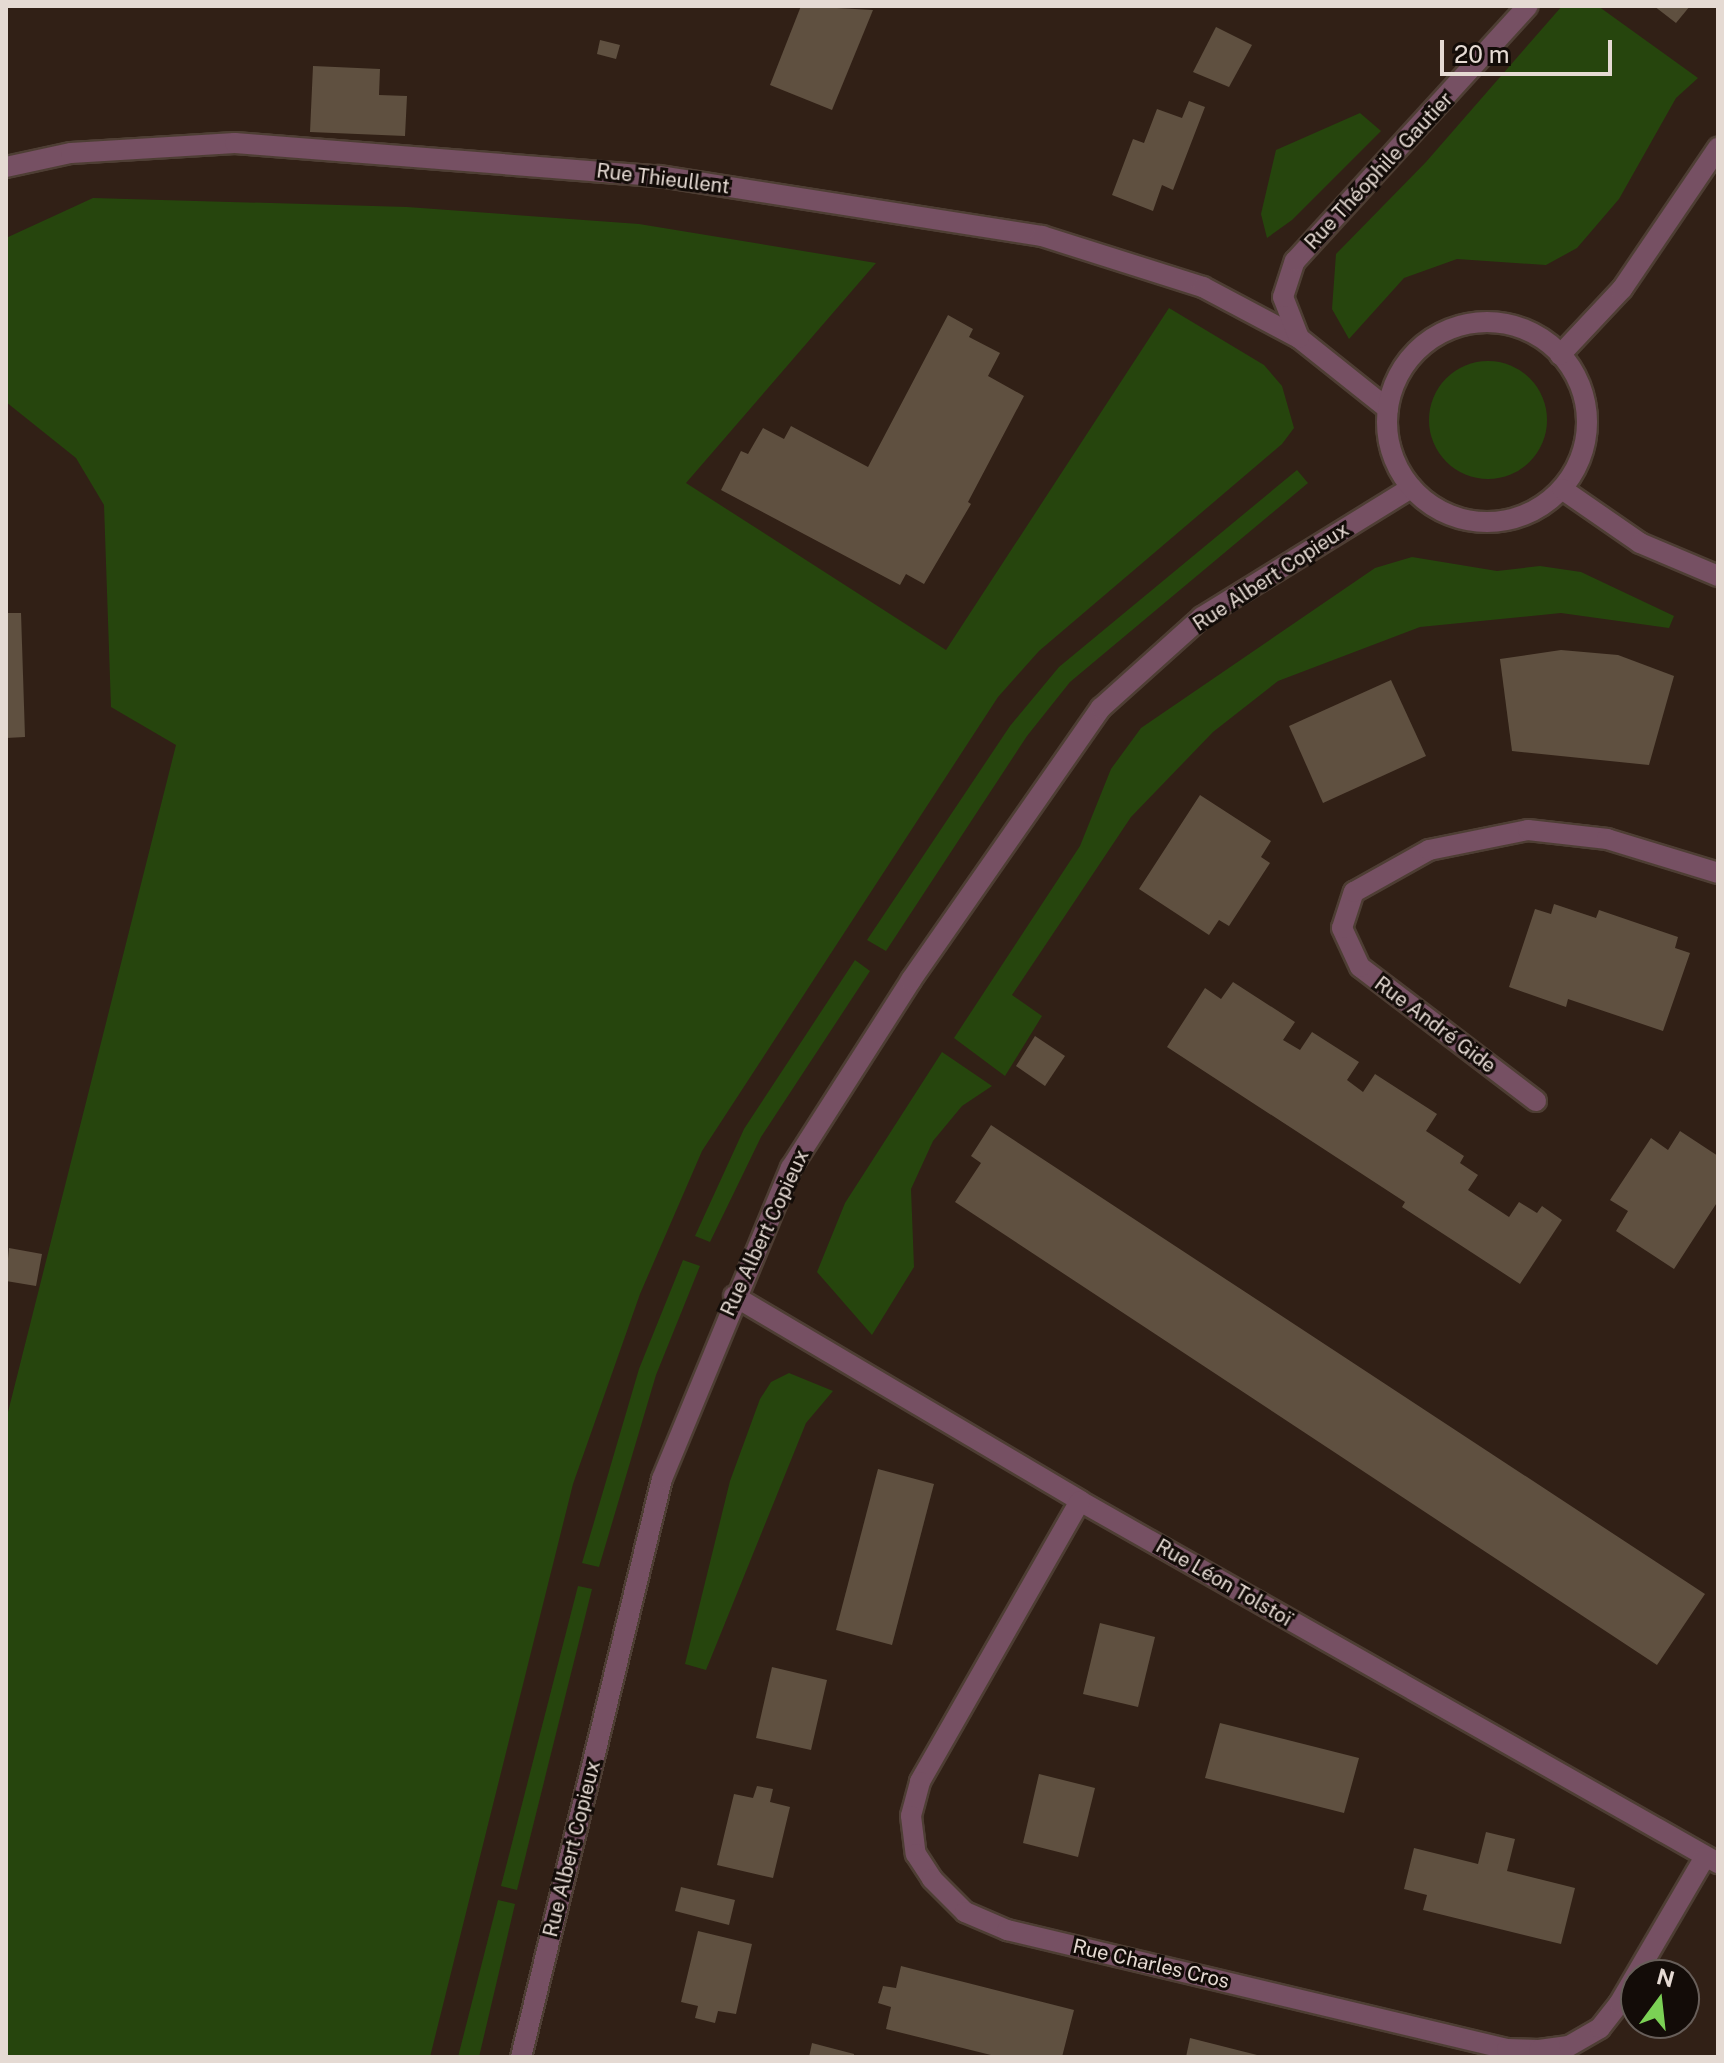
<!DOCTYPE html>
<html>
<head>
<meta charset="utf-8">
<style>
  body { margin:0 }
  #map { position:relative; width:1724px; height:2063px; overflow:hidden; background:#312016; font-family:"Public Sans",sans-serif }
  div>[style] { position:absolute }
  .green>* { inset:0; background:#26450d }
  .round { border-radius:50% }
  .building>* { inset:0; background:#5f5040 }
  .roads { filter:drop-shadow(2px 0 #4e3e34) drop-shadow(-2px 0 #4e3e34) drop-shadow(0 2px #4e3e34) drop-shadow(0 -2px #4e3e34) }
  .minor>* { height:20px; margin:-10px; padding:0 10px; transform-origin:10px; border-radius:10px; background:#765063 }
  .tertiary>* { height:20px; margin:-10px; padding:0 10px; transform-origin:10px; border-radius:10px; background:#765063 }
  .tertiary>.ring { margin:-10px; padding:0; box-sizing:content-box; background:none; border:20px solid #765063; border-radius:50% }
  span { translate:-50% -50%; white-space:nowrap; text-align:center; line-height:1.15; -webkit-text-stroke:6px #130c08; paint-order:stroke }
  .street-label { font-size:20px; color:#e5dad3 }
  .frame { position:absolute; inset:0; border:8px solid #e5dad3; pointer-events:none }
  .north { position:absolute; left:1620px; top:1959px; width:80px; height:80px; box-sizing:border-box; background:#130c08; border:2px solid #675e59; border-radius:50%; rotate:15deg; font-size:22px; font-weight:700; line-height:32px; text-align:center; color:#e5dad3 }
  .north::after { content:''; display:block; margin:auto; width:28px; height:36px; background:#7bd155; clip-path:polygon(50% 0,100% 100%,50% 72%,0 100%) }
  .scale { position:absolute; left:1440px; top:40px; width:172px; height:36px; box-sizing:border-box; border:4px solid #e5dad3; border-top:0; padding-left:10px; font-size:24px; line-height:28px; white-space:nowrap; color:#e5dad3; -webkit-text-stroke:6px #130c08; paint-order:stroke }
</style>
</head>
<body>
<div id="map">
  <div class="green">
    <i style="clip-path:polygon(1562px 6px,1598px 6px,1698px 78px,1676px 98px,1619px 199px,1577px 248px,1546px 265px,1457px 259px,1404px 278px,1349px 339px,1332px 309px,1336px 254px,1426px 162px)"></i>
    <i style="clip-path:polygon(1360px 113px,1381px 131px,1292px 220px,1267px 238px,1261px 214px,1276px 150px)"></i>
    <i style="clip-path:polygon(93px 198px,407px 207px,639px 224px,876px 263px,686px 483px,946px 650px,1169px 308px,1264px 365px,1282px 386px,1294px 428px,1282px 444px,1039px 651px,998px 697px,702px 1151px,640px 1294px,573px 1484px,430px 2057px,6px 2057px,6px 1420px,176px 745px,111px 707px,104px 505px,76px 458px,6px 402px,6px 238px)"></i>
    <i class="round" style="left:1429px;top:361px;width:118px;height:118px"></i>
    <i style="clip-path:polygon(1297px 470px,1308px 483px,1070px 682px,1027px 736px,886px 951px,867px 940px,1010px 726px,1059px 667px)"></i>
    <i style="clip-path:polygon(1412px 557px,1497px 571px,1540px 566px,1581px 572px,1674px 616px,1669px 628px,1561px 613px,1420px 627px,1278px 681px,1213px 732px,1131px 817px,1012px 995px,1042px 1016px,1005px 1076px,954px 1038px,1080px 846px,1111px 769px,1141px 728px,1375px 568px)"></i>
    <i style="clip-path:polygon(855px 960px,870px 971px,761px 1137px,710px 1242px,695px 1236px,744px 1129px)"></i>
    <i style="clip-path:polygon(942px 1052px,992px 1086px,962px 1106px,933px 1141px,911px 1189px,914px 1267px,872px 1335px,817px 1272px,845px 1203px)"></i>
    <i style="clip-path:polygon(683px 1260px,700px 1266px,656px 1375px,599px 1567px,582px 1563px,639px 1369px)"></i>
    <i style="clip-path:polygon(789px 1373px,833px 1391px,806px 1423px,706px 1670px,685px 1664px,730px 1481px,760px 1399px,771px 1382px)"></i>
    <i style="clip-path:polygon(578px 1586px,592px 1589px,517px 1890px,501px 1886px)"></i>
    <i style="clip-path:polygon(498px 1900px,515px 1904px,479px 2057px,458px 2057px)"></i>
  </div>
  <div class="building">
    <i style="clip-path:polygon(801px 6px,873px 10px,832px 110px,770px 85px)"></i>
    <i style="clip-path:polygon(1654px 6px,1690px 6px,1676px 23px)"></i>
    <i style="clip-path:polygon(1216px 27px,1252px 45px,1229px 87px,1193px 72px)"></i>
    <i style="clip-path:polygon(600px 40px,620px 45px,616px 59px,597px 54px)"></i>
    <i style="clip-path:polygon(313px 66px,380px 69px,379px 95px,407px 96px,405px 136px,310px 132px)"></i>
    <i style="clip-path:polygon(1189px 101px,1205px 107px,1173px 190px,1162px 185px,1153px 211px,1112px 195px,1133px 139px,1144px 143px,1157px 109px,1182px 118px)"></i>
    <i style="clip-path:polygon(948px 315px,973px 329px,969px 337px,1000px 353px,988px 376px,1024px 396px,968px 502px,971px 504px,924px 584px,906px 574px,900px 585px,721px 490px,741px 451px,748px 454px,763px 428px,784px 439px,791px 426px,868px 467px)"></i>
    <i style="clip-path:polygon(6px 613px,21px 613px,25px 737px,6px 738px)"></i>
    <i style="clip-path:polygon(1561px 650px,1618px 655px,1674px 676px,1649px 765px,1512px 751px,1500px 659px)"></i>
    <i style="clip-path:polygon(1391px 680px,1426px 756px,1323px 803px,1289px 726px)"></i>
    <i style="clip-path:polygon(1200px 795px,1271px 841px,1261px 857px,1270px 863px,1229px 926px,1219px 920px,1209px 935px,1139px 889px)"></i>
    <i style="clip-path:polygon(1554px 904px,1596px 918px,1599px 910px,1678px 937px,1675px 948px,1690px 953px,1663px 1031px,1568px 999px,1566px 1007px,1509px 987px,1535px 909px,1551px 914px)"></i>
    <i style="clip-path:polygon(1233px 982px,1295px 1022px,1283px 1040px,1300px 1050px,1312px 1032px,1359px 1062px,1347px 1080px,1363px 1092px,1375px 1074px,1437px 1114px,1426px 1131px,1464px 1156px,1460px 1163px,1478px 1175px,1468px 1190px,1509px 1217px,1519px 1202px,1537px 1213px,1542px 1206px,1562px 1220px,1520px 1284px,1402px 1207px,1405px 1202px,1167px 1047px,1205px 988px,1221px 999px)"></i>
    <i style="clip-path:polygon(1035px 1036px,1065px 1056px,1045px 1086px,1016px 1066px)"></i>
    <i style="clip-path:polygon(991px 1125px,1705px 1594px,1657px 1665px,955px 1202px,981px 1163px,971px 1156px)"></i>
    <i style="clip-path:polygon(1680px 1131px,1718px 1156px,1718px 1201px,1674px 1269px,1616px 1231px,1628px 1211px,1610px 1200px,1651px 1138px,1668px 1150px)"></i>
    <i style="clip-path:polygon(9px 1248px,42px 1254px,36px 1286px,6px 1281px)"></i>
    <i style="clip-path:polygon(878px 1469px,934px 1484px,892px 1645px,836px 1630px)"></i>
    <i style="clip-path:polygon(1100px 1623px,1155px 1637px,1138px 1707px,1083px 1694px)"></i>
    <i style="clip-path:polygon(772px 1667px,827px 1680px,811px 1750px,756px 1738px)"></i>
    <i style="clip-path:polygon(1220px 1723px,1359px 1758px,1344px 1813px,1205px 1778px)"></i>
    <i style="clip-path:polygon(1039px 1774px,1095px 1788px,1078px 1857px,1023px 1843px)"></i>
    <i style="clip-path:polygon(757px 1786px,773px 1789px,770px 1802px,790px 1807px,773px 1878px,717px 1865px,734px 1794px,753px 1798px)"></i>
    <i style="clip-path:polygon(1486px 1832px,1515px 1839px,1507px 1871px,1575px 1888px,1561px 1944px,1423px 1910px,1427px 1895px,1404px 1889px,1414px 1848px,1478px 1864px)"></i>
    <i style="clip-path:polygon(681px 1887px,735px 1900px,729px 1925px,675px 1911px)"></i>
    <i style="clip-path:polygon(698px 1931px,752px 1944px,736px 2014px,718px 2011px,715px 2023px,695px 2018px,698px 2006px,681px 2002px)"></i>
    <i style="clip-path:polygon(901px 1966px,1074px 2010px,1062px 2057px,999px 2057px,886px 2029px,891px 2007px,878px 2003px,883px 1986px,896px 1988px)"></i>
    <i style="clip-path:polygon(1190px 2038px,1261px 2056px,1260px 2057px,1186px 2057px)"></i>
    <i style="clip-path:polygon(812px 2043px,854px 2054px,854px 2057px,809px 2057px)"></i>
  </div>
  <div class="roads">
    <div class="minor">
      <i style="left:6px;top:167px;width:66px;rotate:-12.2deg"></i>
      <i style="left:71px;top:153px;width:164px;rotate:-3.5deg"></i>
      <i style="left:235px;top:143px;width:425px;rotate:4.5deg"></i>
      <i style="left:659px;top:176px;width:388px;rotate:8.9deg"></i>
      <i style="left:1042px;top:236px;width:169px;rotate:17.6deg"></i>
      <i style="left:1203px;top:287px;width:109px;rotate:28deg"></i>
      <i style="left:1388px;top:409px;width:114px;rotate:-141.4deg"></i>
      <i style="left:1299px;top:338px;width:44px;rotate:-111.3deg"></i>
      <i style="left:1283px;top:297px;width:38px;rotate:-72deg"></i>
      <i style="left:1295px;top:261px;width:345px;rotate:-47.6deg"></i>
      <i style="left:1536px;top:1101px;width:221px;rotate:-142.7deg"></i>
      <i style="left:1360px;top:967px;width:43px;rotate:-114.8deg"></i>
      <i style="left:1342px;top:928px;width:38px;rotate:-72deg"></i>
      <i style="left:1354px;top:892px;width:86px;rotate:-29.2deg"></i>
      <i style="left:1429px;top:850px;width:101px;rotate:-11.4deg"></i>
      <i style="left:1528px;top:830px;width:80px;rotate:6.5deg"></i>
      <i style="left:1607px;top:839px;width:116px;rotate:17deg"></i>
      <i style="left:734px;top:1296px;width:402px;rotate:30.6deg"></i>
      <i style="left:1080px;top:1501px;width:734px;rotate:29.57deg"></i>
      <i style="left:1080px;top:1501px;width:323px;rotate:119.7deg"></i>
      <i style="left:920px;top:1782px;width:35px;rotate:105deg"></i>
      <i style="left:911px;top:1816px;width:38px;rotate:83deg"></i>
      <i style="left:916px;top:1854px;width:30px;rotate:57deg"></i>
      <i style="left:932px;top:1879px;width:47px;rotate:45deg"></i>
      <i style="left:965px;top:1912px;width:46px;rotate:23.2deg"></i>
      <i style="left:1007px;top:1930px;width:514px;rotate:13.39deg"></i>
      <i style="left:1507px;top:2049px;width:32px;rotate:2deg"></i>
      <i style="left:1539px;top:2050px;width:30px;rotate:-8deg"></i>
      <i style="left:1569px;top:2046px;width:36px;rotate:-30deg"></i>
      <i style="left:1600px;top:2028px;width:31px;rotate:-52deg"></i>
      <i style="left:1619px;top:2004px;width:170px;rotate:-59.7deg"></i>
      <i style="left:521px;top:2057px;width:595px;rotate:-76.29deg"></i>
      <i style="left:662px;top:1479px;width:337px;rotate:-67.5deg"></i>
      <i style="left:791px;top:1168px;width:223px;rotate:-57.4deg"></i>
      <i style="left:911px;top:980px;width:332px;rotate:-55.1deg"></i>
      <i style="left:1101px;top:708px;width:136px;rotate:-42deg"></i>
      <i style="left:1202px;top:617px;width:246px;rotate:-31.7deg"></i>
    </div>
    <div class="tertiary">
      <i class="ring" style="left:1387px;top:322px;width:180px;height:180px"></i>
      <i style="left:1560px;top:355px;width:91px;rotate:-46.8deg"></i>
      <i style="left:1622px;top:289px;width:171px;rotate:-55.8deg"></i>
      <i style="left:1562px;top:489px;width:95px;rotate:34.7deg"></i>
      <i style="left:1640px;top:543px;width:85px;rotate:22.9deg"></i>
    </div>
  </div>
  <div class="street-label">
    <span style="left:1379px;top:171px;rotate:-47deg">Rue Théophile Gautier</span>
    <span style="left:663px;top:179px;rotate:7deg">Rue Thieullent</span>
    <span style="left:1271px;top:577px;rotate:-33deg">Rue Albert Copieux</span>
    <span style="left:1435px;top:1025px;rotate:37deg">Rue André Gide</span>
    <span style="left:765px;top:1233px;rotate:-65deg">Rue Albert Copieux</span>
    <span style="left:1224px;top:1583px;rotate:30deg">Rue Léon Tolstoï</span>
    <span style="left:572px;top:1849px;rotate:-76deg">Rue Albert Copieux</span>
    <span style="left:1151px;top:1964px;rotate:13deg">Rue Charles Cros</span>
  </div>
  <div class="frame"></div>
  <div class="north">N</div>
  <div class="scale">20 m</div>
</div>
</body>
</html>
